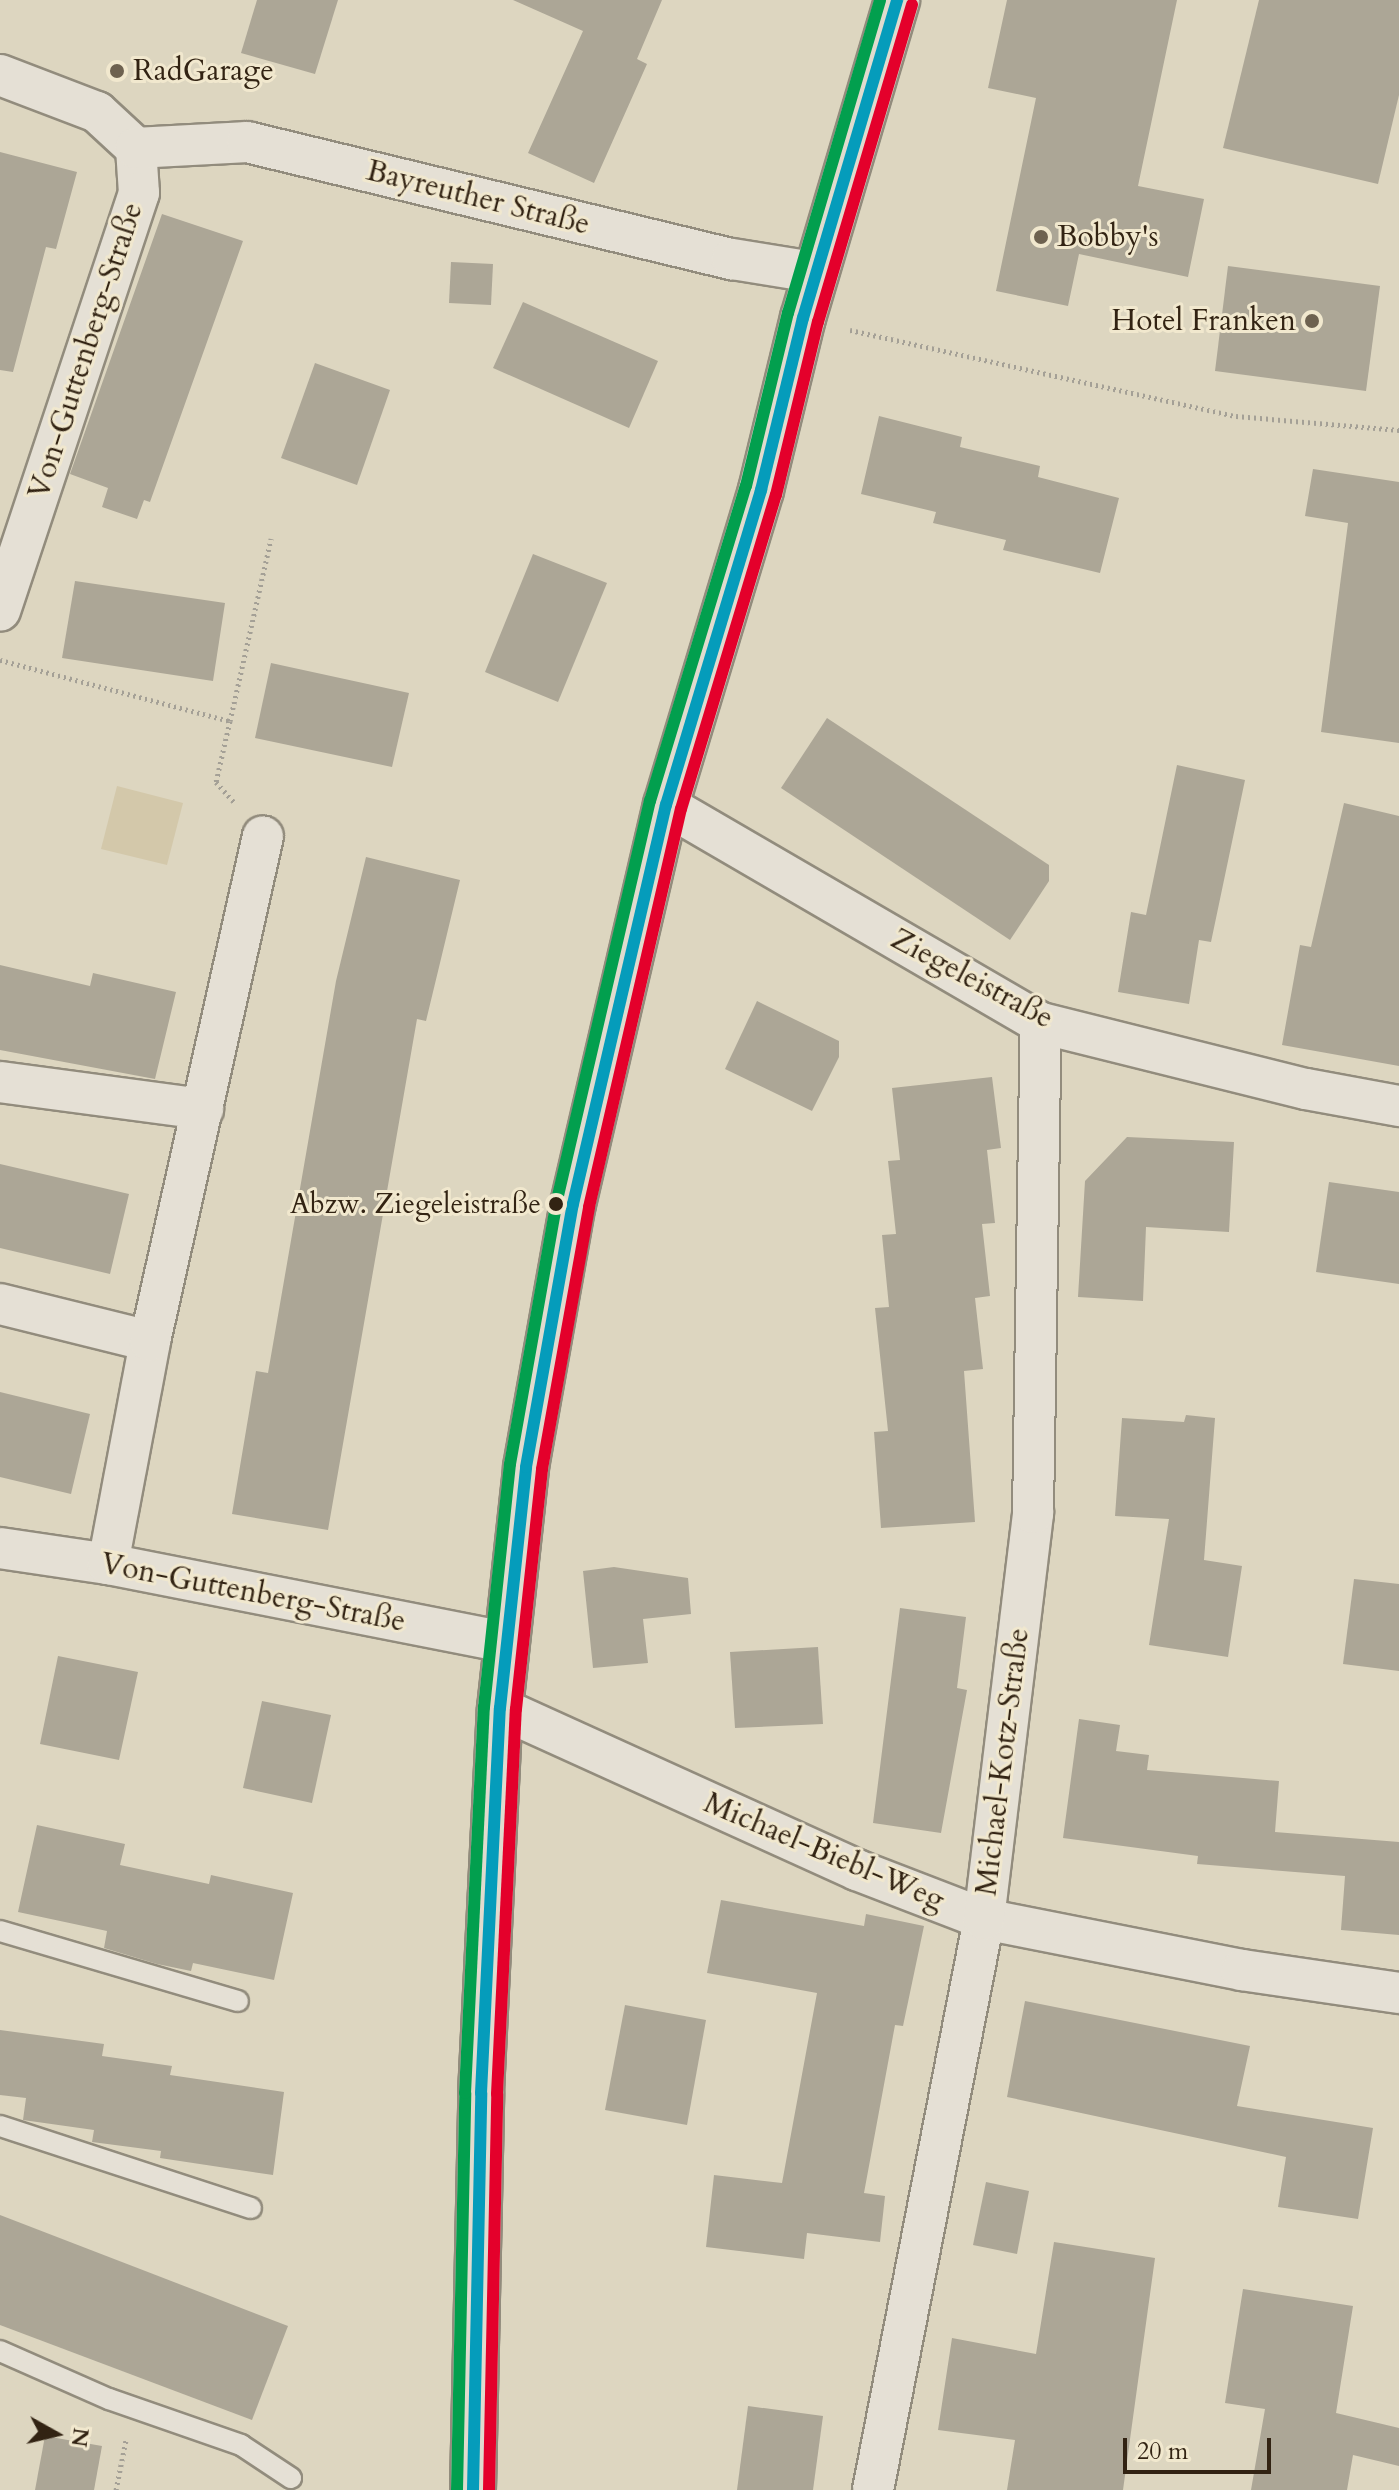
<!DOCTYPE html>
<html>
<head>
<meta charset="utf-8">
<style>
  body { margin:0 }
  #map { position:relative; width:1399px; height:2490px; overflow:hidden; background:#ddd6c0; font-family:Cardo,serif }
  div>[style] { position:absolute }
  .green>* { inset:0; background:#d3c8aa }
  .building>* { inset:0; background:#aca696 }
  .path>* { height:5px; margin-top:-2.5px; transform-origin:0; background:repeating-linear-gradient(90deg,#a4a096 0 2px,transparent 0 6px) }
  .roads { filter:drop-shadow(2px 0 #928c7d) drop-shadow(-2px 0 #928c7d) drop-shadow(0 2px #928c7d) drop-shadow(0 -2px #928c7d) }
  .lane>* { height:20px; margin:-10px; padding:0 10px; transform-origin:10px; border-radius:10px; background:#e5e0d5 }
  .street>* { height:40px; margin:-20px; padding:0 20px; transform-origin:20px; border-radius:20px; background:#e5e0d5 }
  .primary>* { height:44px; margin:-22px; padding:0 22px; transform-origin:22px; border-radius:22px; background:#e0dbce }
  .bus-1>* { height:12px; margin:-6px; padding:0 6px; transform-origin:6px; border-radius:6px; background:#059cbb }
  .bus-2>* { height:12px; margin:-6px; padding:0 6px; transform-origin:6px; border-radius:6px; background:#e4002b }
  .bus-3>* { height:12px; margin:-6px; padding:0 6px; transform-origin:6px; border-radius:6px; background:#029f4e }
  .dots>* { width:22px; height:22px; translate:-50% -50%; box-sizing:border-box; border:4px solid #f1e8ce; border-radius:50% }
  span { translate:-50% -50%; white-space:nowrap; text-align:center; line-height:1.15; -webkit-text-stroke:6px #f1e8ce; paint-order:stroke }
  .bus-label { font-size:28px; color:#322313 }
  .right { translate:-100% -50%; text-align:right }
  .poi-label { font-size:30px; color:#322313 }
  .left { translate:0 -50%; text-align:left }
  .street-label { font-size:30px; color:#322313 }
  .north { position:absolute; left:16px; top:2394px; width:80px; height:80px; -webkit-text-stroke:6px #f1e8ce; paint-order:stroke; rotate:98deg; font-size:22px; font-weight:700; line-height:32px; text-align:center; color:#322313 }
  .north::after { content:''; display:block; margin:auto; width:28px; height:36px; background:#322313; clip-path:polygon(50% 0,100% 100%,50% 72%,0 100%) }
  .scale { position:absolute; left:1123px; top:2438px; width:148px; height:36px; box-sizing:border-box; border:4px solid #322313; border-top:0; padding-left:10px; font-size:24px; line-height:28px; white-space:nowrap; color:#322313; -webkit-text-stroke:6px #f1e8ce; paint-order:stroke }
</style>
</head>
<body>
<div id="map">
  <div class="green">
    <i style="clip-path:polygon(117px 786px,183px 803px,167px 865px,101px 849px)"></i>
  </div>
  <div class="building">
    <i style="clip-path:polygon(257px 0,338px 0,315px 74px,241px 53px)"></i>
    <i style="clip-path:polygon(513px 0,662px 0,637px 59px,647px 64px,594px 183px,528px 153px,583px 31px)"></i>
    <i style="clip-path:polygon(1007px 0,1177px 0,1138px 186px,1204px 199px,1188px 277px,1079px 254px,1068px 306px,996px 291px,1036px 98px,988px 88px)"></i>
    <i style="clip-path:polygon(1259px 0,1399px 0,1399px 95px,1378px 184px,1223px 148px)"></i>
    <i style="clip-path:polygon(0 152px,77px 172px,56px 249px,46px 247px,13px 372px,0 370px)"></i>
    <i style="clip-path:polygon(162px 214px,243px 241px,150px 502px,144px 500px,137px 519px,102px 507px,108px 488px,70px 474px)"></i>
    <i style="clip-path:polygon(451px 262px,493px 264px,491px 305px,449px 303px)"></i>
    <i style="clip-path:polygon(1228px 266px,1380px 286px,1366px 391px,1215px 371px)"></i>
    <i style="clip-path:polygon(523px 302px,658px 361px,629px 428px,493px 368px)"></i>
    <i style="clip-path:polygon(315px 363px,390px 390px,357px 485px,281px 458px)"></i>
    <i style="clip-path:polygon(879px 416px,962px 437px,960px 447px,1040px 466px,1038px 477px,1119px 498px,1100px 573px,1003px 550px,1006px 540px,933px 523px,936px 512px,861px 494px)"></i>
    <i style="clip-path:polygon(1313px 469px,1399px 482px,1399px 743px,1321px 732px,1348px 523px,1305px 516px)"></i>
    <i style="clip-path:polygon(533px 554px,607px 583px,558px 702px,485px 672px)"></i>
    <i style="clip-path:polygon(75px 581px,225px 603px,213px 681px,62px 658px)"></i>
    <i style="clip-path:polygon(271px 663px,409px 693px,392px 767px,255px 738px)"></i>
    <i style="clip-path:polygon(827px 718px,1049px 865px,1049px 881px,1010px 940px,781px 788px)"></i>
    <i style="clip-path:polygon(1177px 765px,1245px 780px,1211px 942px,1199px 940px,1189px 1004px,1118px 992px,1131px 912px,1146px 915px)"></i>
    <i style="clip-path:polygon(1344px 803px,1399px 816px,1399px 1066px,1282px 1045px,1300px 945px,1311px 947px)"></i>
    <i style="clip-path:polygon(366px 857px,460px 880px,426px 1021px,417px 1019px,328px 1530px,232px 1514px,256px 1371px,268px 1373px,336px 981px)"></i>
    <i style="clip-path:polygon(0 965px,90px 986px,93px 973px,176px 992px,155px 1079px,0 1050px)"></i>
    <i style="clip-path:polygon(757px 1001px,839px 1041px,839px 1057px,812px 1111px,725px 1069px)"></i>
    <i style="clip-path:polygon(992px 1077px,1001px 1148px,987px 1150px,995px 1223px,982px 1224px,990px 1296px,975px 1298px,983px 1369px,964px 1371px,975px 1522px,881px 1528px,874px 1432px,888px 1431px,875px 1308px,889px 1307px,882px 1235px,896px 1234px,888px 1161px,900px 1160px,892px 1088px)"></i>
    <i style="clip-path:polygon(1127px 1137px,1234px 1142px,1229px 1232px,1146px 1227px,1143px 1301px,1078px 1297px,1085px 1181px)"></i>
    <i style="clip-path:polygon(0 1164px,129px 1194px,110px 1274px,0 1248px)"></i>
    <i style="clip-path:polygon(1329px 1182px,1399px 1192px,1399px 1284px,1316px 1272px)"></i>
    <i style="clip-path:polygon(0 1392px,90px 1414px,71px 1494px,0 1477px)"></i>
    <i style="clip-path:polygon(1186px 1415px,1215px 1418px,1204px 1560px,1242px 1566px,1228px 1657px,1149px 1645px,1169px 1519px,1115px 1516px,1122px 1418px,1184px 1422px)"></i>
    <i style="clip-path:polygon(614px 1567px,688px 1578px,691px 1614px,643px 1619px,648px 1663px,593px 1668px,583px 1571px)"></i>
    <i style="clip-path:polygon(1354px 1579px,1399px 1584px,1399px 1671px,1343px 1664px)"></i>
    <i style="clip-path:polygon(900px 1608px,966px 1617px,957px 1688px,967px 1690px,941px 1833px,873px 1823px)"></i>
    <i style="clip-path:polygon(818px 1647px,823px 1724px,735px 1728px,730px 1652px)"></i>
    <i style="clip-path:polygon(58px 1656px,138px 1672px,119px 1760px,40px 1744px)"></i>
    <i style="clip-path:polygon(262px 1701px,331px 1715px,312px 1803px,243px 1788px)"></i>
    <i style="clip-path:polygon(1079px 1719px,1120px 1725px,1116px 1751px,1149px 1755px,1147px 1770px,1279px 1781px,1275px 1832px,1399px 1842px,1399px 1935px,1341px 1930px,1345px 1876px,1197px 1864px,1198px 1856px,1063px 1838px)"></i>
    <i style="clip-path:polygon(37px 1825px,125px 1844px,120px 1865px,209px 1884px,211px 1875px,293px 1893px,274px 1980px,193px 1963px,191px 1971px,157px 1964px,104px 1948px,107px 1931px,18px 1912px)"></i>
    <i style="clip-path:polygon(721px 1900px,864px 1926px,866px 1914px,924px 1926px,903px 2026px,895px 2025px,864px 2193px,885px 2196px,880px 2242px,807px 2233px,804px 2259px,706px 2247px,714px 2175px,782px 2183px,817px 1993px,707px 1973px)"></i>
    <i style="clip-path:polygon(1025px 2001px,1250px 2046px,1237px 2106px,1373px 2128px,1358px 2219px,1278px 2207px,1286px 2157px,1007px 2097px)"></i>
    <i style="clip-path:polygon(625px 2005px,706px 2020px,687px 2125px,605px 2110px)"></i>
    <i style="clip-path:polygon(0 2030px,104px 2044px,102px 2056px,172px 2066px,170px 2075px,284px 2092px,273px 2175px,160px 2158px,161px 2151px,92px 2142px,94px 2130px,23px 2120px,26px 2098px,0 2095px)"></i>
    <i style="clip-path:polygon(986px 2182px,1029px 2191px,1017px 2254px,973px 2245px)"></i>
    <i style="clip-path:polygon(0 2215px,288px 2326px,252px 2420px,0 2325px)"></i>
    <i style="clip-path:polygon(1054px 2242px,1155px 2258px,1123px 2490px,1007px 2490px,1015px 2440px,938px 2430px,952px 2338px,1036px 2354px)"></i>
    <i style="clip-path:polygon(1243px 2289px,1353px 2306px,1336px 2413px,1399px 2428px,1399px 2466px,1353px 2455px,1347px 2490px,1251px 2490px,1265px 2409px,1225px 2403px)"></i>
    <i style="clip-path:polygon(748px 2406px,823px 2416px,813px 2490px,737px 2490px)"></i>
    <i style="clip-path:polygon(45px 2436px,102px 2446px,94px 2490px,35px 2490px)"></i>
  </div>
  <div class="path">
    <i style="left:850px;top:330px;width:395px;rotate:12.6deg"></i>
    <i style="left:1236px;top:416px;width:164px;rotate:4.9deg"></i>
    <i style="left:0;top:660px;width:238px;rotate:14.9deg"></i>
    <i style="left:230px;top:721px;width:63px;rotate:102.9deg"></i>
    <i style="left:216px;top:782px;width:27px;rotate:48deg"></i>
    <i style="left:230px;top:721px;width:187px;rotate:-77.3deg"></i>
    <i style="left:116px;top:2490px;width:51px;rotate:-78.7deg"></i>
  </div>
  <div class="roads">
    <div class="lane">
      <i style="left:0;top:1931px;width:248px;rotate:16.4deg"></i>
      <i style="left:0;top:2126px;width:264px;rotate:18.1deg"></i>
      <i style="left:0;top:2351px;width:119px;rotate:23.8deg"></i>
      <i style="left:109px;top:2399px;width:140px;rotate:19.2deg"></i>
      <i style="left:241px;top:2445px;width:60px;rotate:33.4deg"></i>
    </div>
    <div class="street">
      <i style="left:0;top:75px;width:104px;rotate:20.9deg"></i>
      <i style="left:97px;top:112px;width:53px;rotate:42.7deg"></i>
      <i style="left:136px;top:148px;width:45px;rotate:86.2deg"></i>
      <i style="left:139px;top:193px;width:440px;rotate:108.4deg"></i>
      <i style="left:136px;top:148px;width:111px;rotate:-3.1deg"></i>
      <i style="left:247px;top:142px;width:499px;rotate:13.6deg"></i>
      <i style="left:732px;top:259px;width:87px;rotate:9.2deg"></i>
      <i style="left:666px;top:805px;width:434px;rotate:30.2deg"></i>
      <i style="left:1041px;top:1023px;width:273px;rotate:14deg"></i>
      <i style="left:1306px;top:1089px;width:95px;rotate:10.4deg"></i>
      <i style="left:0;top:1082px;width:205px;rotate:7.6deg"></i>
      <i style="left:0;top:1304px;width:154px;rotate:13.9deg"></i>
      <i style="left:0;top:1548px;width:109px;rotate:8.4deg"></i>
      <i style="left:108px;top:1564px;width:406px;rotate:11.1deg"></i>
      <i style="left:108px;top:1564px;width:227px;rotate:-79.3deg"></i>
      <i style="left:150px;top:1341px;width:517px;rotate:-77.39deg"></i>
      <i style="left:500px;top:1708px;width:392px;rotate:24.4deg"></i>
      <i style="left:857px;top:1870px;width:136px;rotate:21.1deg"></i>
      <i style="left:984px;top:1919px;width:263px;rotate:11.2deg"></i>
      <i style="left:1242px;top:1970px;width:159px;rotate:8.3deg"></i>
      <i style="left:873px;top:2490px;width:582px;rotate:-79deg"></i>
      <i style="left:984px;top:1919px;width:409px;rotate:-83.1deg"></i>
      <i style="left:1033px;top:1513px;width:490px;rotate:-89.1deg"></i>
    </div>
    <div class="primary">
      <i style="left:473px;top:2490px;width:397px;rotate:-88.8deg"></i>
      <i style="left:481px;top:2093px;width:385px;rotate:-87.2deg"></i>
      <i style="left:500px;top:1708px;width:242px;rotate:-83.8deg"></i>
      <i style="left:526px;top:1467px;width:267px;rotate:-79.9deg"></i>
      <i style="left:573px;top:1204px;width:410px;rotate:-76.9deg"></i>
      <i style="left:666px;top:805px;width:329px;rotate:-73.2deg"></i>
      <i style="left:761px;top:490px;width:177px;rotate:-76.3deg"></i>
      <i style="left:803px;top:318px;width:332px;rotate:-73.5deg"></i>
    </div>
  </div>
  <div class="bus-1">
    <i style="left:473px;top:2490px;width:397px;rotate:-88.8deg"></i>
    <i style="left:481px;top:2093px;width:385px;rotate:-87.2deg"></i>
    <i style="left:500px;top:1708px;width:242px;rotate:-83.8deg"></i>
    <i style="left:526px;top:1467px;width:267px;rotate:-79.9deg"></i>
    <i style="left:573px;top:1204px;width:410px;rotate:-76.9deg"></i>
    <i style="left:666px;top:805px;width:329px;rotate:-73.2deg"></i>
    <i style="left:761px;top:490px;width:177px;rotate:-76.3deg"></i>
    <i style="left:803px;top:318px;width:332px;rotate:-73.5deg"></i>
  </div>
  <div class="bus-2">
    <i style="left:489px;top:2490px;width:396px;rotate:-88.8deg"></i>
    <i style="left:497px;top:2094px;width:385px;rotate:-87.2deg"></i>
    <i style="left:516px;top:1709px;width:241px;rotate:-83.8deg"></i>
    <i style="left:542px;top:1469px;width:266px;rotate:-79.8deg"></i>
    <i style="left:589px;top:1207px;width:408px;rotate:-77deg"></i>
    <i style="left:681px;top:809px;width:328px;rotate:-73.2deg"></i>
    <i style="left:776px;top:495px;width:178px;rotate:-76.4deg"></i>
    <i style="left:818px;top:322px;width:331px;rotate:-73.5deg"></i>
  </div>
  <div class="bus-3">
    <i style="left:457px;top:2490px;width:397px;rotate:-88.8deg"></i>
    <i style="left:465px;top:2093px;width:386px;rotate:-87.2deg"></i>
    <i style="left:484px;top:1707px;width:244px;rotate:-83.9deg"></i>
    <i style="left:510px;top:1464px;width:268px;rotate:-79.9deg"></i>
    <i style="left:557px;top:1200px;width:410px;rotate:-76.9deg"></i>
    <i style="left:650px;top:801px;width:329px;rotate:-73.1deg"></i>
    <i style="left:746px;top:486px;width:178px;rotate:-76.4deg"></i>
    <i style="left:788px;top:313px;width:326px;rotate:-73.6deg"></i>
  </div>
  <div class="dots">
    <i style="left:117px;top:71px;background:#6e6250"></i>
    <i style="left:1041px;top:237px;background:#6e6250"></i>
    <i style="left:1312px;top:321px;background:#6e6250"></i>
    <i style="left:556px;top:1204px;background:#322313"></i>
  </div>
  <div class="bus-label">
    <span class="right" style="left:541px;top:1204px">Abzw. Ziegeleistraße</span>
  </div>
  <div class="poi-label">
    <span class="left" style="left:133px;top:71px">RadGarage</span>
    <span class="left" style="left:1057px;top:237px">Bobby's</span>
    <span class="right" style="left:1296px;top:321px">Hotel Franken</span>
  </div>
  <div class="street-label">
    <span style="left:478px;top:198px;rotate:14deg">Bayreuther Straße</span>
    <span style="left:86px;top:351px;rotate:-72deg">Von-Guttenberg-Straße</span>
    <span style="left:972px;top:979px;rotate:28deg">Ziegeleistraße</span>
    <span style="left:253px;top:1593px;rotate:11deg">Von-Guttenberg-Straße</span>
    <span style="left:1003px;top:1762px;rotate:-83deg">Michael-Kotz-Straße</span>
    <span style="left:824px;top:1852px;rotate:23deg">Michael-Biebl-Weg</span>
  </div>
  <div class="north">N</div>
  <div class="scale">20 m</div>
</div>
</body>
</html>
